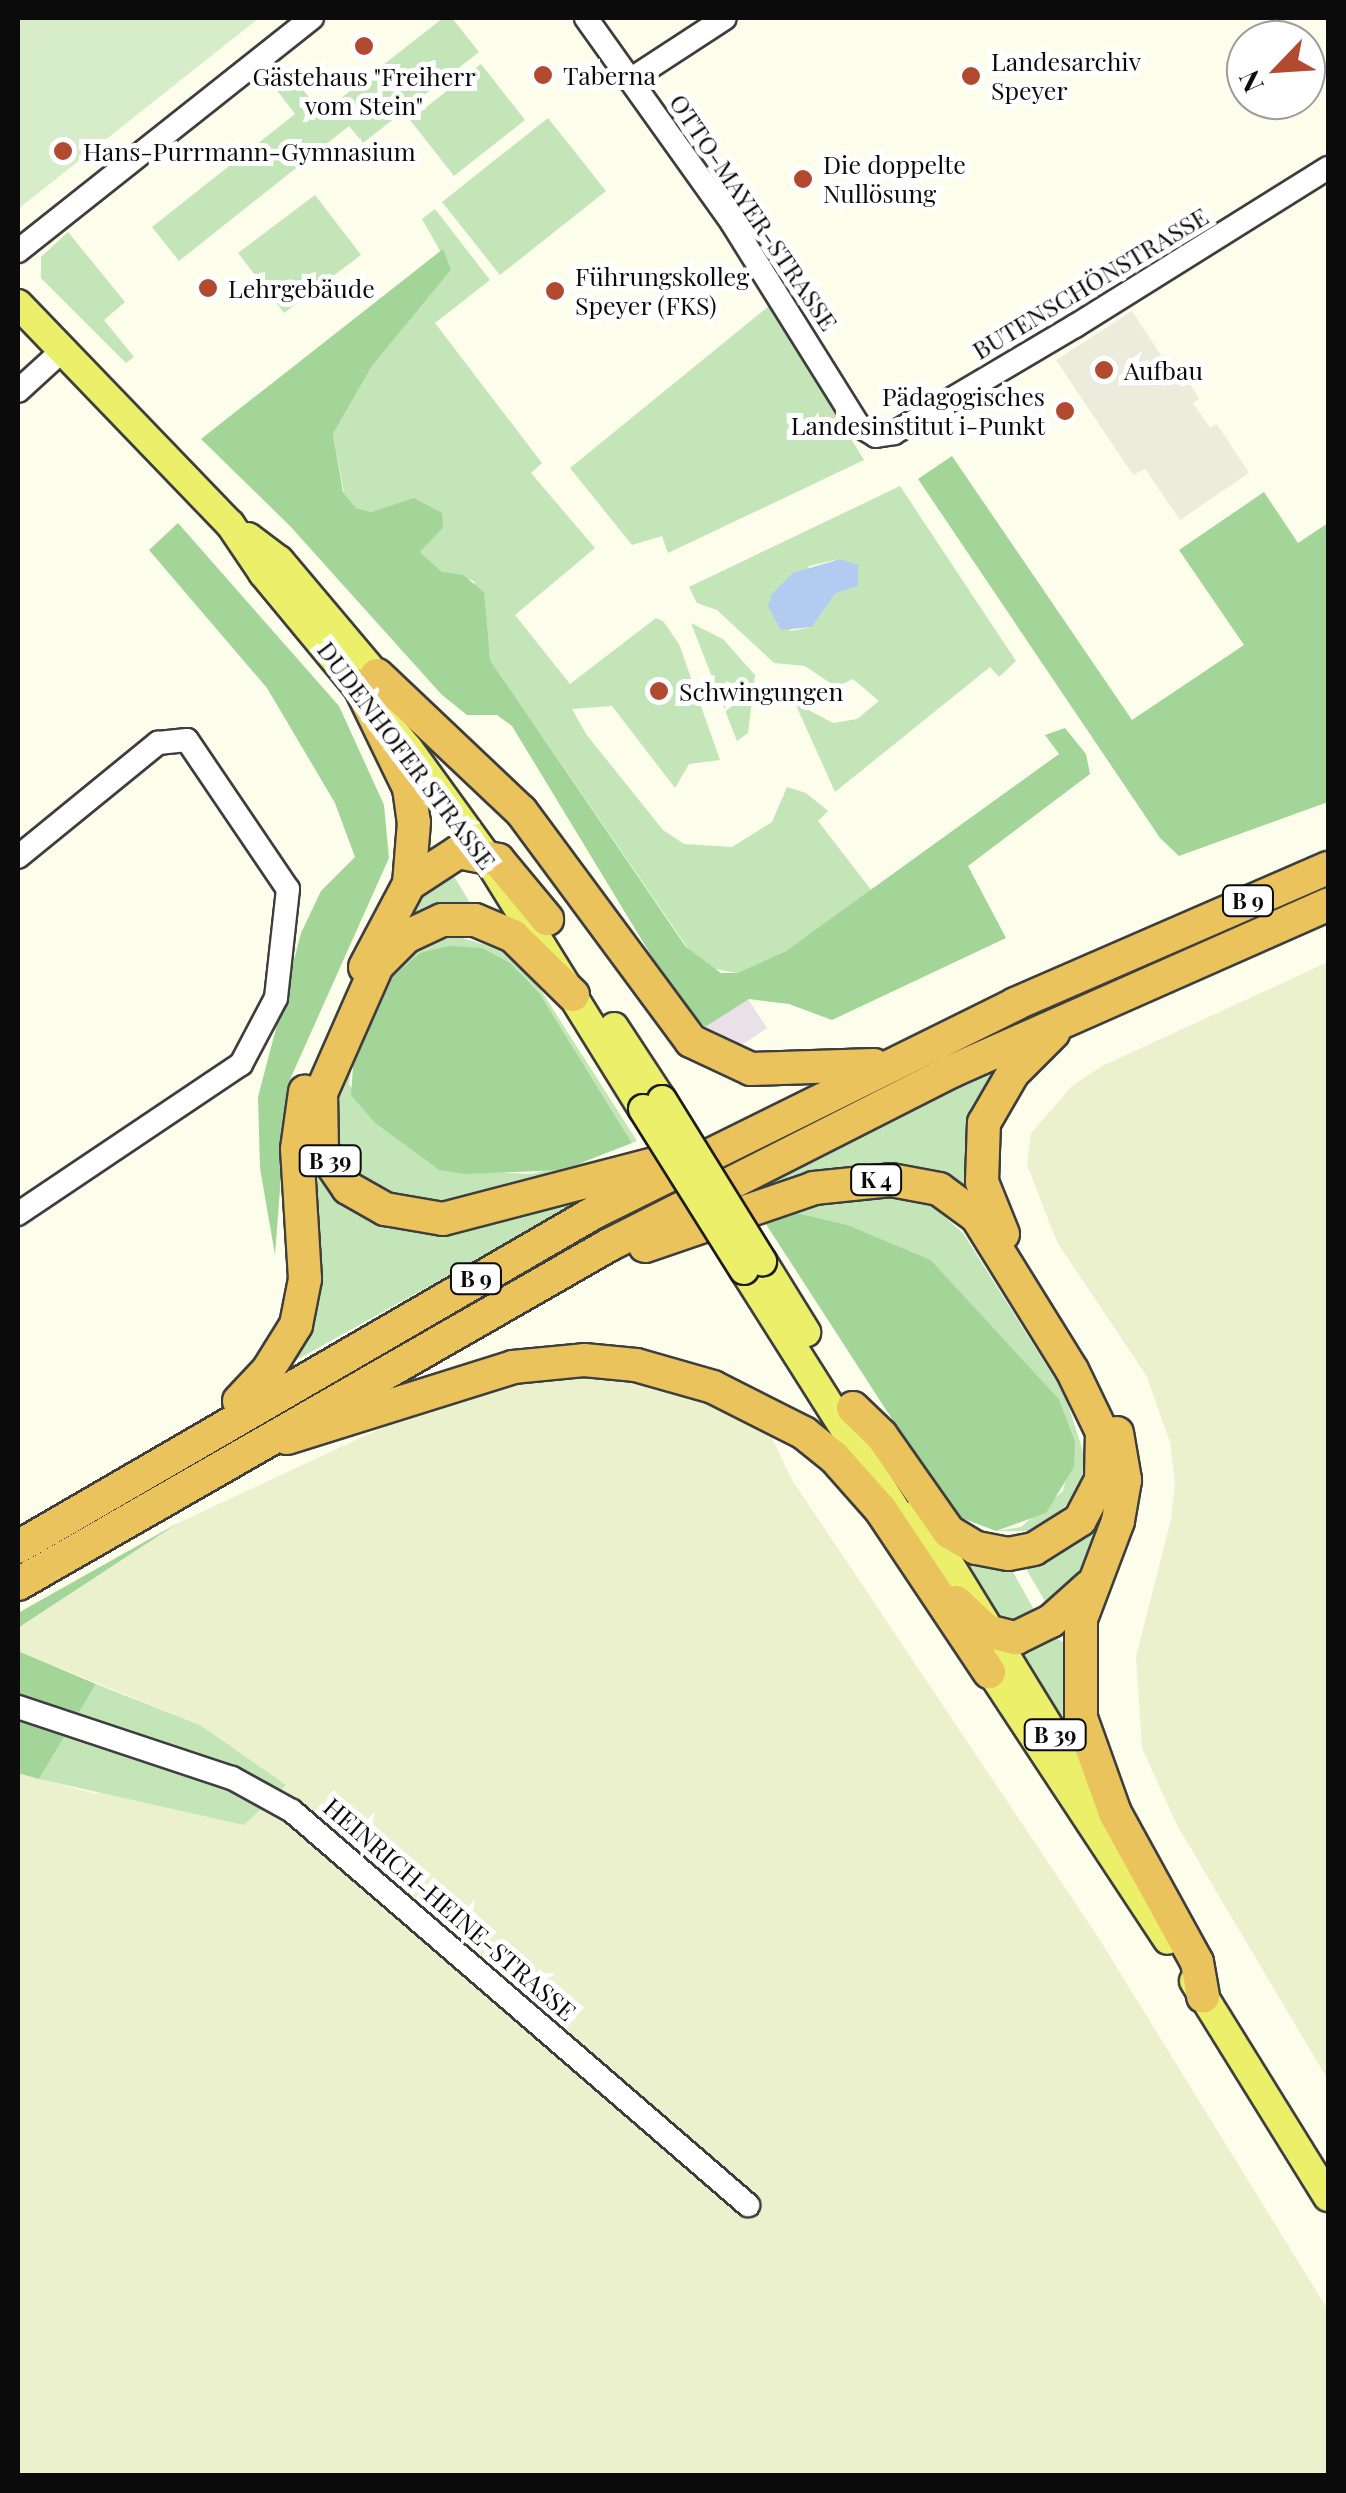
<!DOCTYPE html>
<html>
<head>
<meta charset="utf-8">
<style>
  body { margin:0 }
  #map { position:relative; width:1346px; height:2493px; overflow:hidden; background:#fcfeeb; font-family:"Playfair Display",serif }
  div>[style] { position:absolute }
  .industrial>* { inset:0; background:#eae0e8 }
  .farmland>* { inset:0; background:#ebf1cd }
  .green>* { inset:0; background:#c3e5b8 }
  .forest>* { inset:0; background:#a3d598 }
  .pitch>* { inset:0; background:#d7edc9 }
  .plaza>* { inset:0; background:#ececdc }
  .water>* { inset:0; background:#b3caf1 }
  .roads { filter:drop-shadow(2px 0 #3e3e3e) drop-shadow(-2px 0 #3e3e3e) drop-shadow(0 2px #3e3e3e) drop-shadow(0 -2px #3e3e3e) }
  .minor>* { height:22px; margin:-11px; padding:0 11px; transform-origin:11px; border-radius:11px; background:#fff }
  .major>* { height:28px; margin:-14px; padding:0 14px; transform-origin:14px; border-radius:14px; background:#ecef6a }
  .highway>* { height:32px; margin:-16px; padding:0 16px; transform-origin:16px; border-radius:16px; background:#eac35d }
  .bridges { filter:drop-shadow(2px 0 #1c1c1c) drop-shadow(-2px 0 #1c1c1c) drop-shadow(0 2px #1c1c1c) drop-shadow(0 -2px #1c1c1c) }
  .major-bridge>* { height:28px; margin:-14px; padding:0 14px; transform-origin:14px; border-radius:14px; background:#ecef6a }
  .dots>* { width:28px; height:28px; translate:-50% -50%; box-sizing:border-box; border:5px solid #fff; border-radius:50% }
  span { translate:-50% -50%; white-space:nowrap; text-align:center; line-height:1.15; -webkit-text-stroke:10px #fff; paint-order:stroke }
  .shield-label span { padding:2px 8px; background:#fff; border:2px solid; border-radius:8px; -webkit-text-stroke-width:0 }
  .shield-label { font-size:22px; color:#0b0b0b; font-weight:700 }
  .poi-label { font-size:25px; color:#0b0b0b }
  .left { translate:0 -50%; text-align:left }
  .right { translate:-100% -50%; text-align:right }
  .street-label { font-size:25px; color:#0b0b0b }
  .frame { position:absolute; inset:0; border:20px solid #0b0b0b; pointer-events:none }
  .north { position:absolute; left:1226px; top:20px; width:100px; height:100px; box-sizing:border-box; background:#fff; border:2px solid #9d9d9d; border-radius:50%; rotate:245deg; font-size:28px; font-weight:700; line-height:40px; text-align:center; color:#0b0b0b }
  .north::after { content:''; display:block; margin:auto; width:35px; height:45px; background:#b14a2e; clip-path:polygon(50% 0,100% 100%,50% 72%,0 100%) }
</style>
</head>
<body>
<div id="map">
  <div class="industrial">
    <i style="clip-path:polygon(748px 999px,767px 1028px,736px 1049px,718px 1044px,705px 1027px)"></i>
  </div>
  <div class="farmland">
    <i style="clip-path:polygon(1328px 962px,1328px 2080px,1177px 1825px,1142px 1748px,1136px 1657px,1171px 1519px,1175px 1483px,1170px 1442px,1146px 1375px,1057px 1242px,1027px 1165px,1031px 1133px,1072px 1086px,1102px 1066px)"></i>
    <i style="clip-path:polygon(554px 1378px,646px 1380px,722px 1400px,765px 1423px,792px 1480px,1098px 1937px,1328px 2310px,1328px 2475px,18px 2475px,18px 1773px,96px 1794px,200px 1725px,18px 1651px,18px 1628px,178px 1523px,418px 1411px,495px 1387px)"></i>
  </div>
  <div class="green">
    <i style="clip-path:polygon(443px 18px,452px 18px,479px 52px,363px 143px,349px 126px,179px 261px,152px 227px,295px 114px,269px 80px,285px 68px,322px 113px)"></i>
    <i style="clip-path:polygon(481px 64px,525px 120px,454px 176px,410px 120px)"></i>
    <i style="clip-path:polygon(548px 118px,606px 191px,500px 275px,442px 202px)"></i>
    <i style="clip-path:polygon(315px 195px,361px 255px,284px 313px,238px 253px)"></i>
    <i style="clip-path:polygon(435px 209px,490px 280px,435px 323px,542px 463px,531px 473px,595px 548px,515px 615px,570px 684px,656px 618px,663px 621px,679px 644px,720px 760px,689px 764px,675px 788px,612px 706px,572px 709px,586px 734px,663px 830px,684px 844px,732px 847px,772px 822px,787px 787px,806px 793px,828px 811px,818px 821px,872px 891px,786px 951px,737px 973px,705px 967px,687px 947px,490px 660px,474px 581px,442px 572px,420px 552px,443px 528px,403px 502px,371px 512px,356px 508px,344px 493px,333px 434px,372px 366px,451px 270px,422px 219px)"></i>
    <i style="clip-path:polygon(68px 232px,125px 302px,104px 320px,134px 357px,126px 363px,41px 278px,41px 257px)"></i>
    <i style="clip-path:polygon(769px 306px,864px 460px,668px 553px,662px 536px,632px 545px,570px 468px)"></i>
    <i style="clip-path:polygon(evenodd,900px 486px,1016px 661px,999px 677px,990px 667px,835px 792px,795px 703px,833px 723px,857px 719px,879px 701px,853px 679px,836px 687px,805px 666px,774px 663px,717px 610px,697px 603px,689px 587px,900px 486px,839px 559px,858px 586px,835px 594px,812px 627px,790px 631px,809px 566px,839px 559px)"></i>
    <i style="clip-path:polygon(691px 623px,723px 639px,755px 675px,748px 733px,737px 741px)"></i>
    <i style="clip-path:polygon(449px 868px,470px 903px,468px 910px,401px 930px,409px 899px)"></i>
    <i style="clip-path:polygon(446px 933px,499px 949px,524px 970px,542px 992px,637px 1141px,632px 1143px,540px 994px,354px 1053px,349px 1084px,376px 1124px,439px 1170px,531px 1174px,608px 1157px,466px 1207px,414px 1205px,356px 1182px,328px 1129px,327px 1111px,393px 961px)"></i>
    <i style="clip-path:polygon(1010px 1060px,986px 1084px,967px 1129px,971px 1197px,942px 1176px,911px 1167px,873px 1166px,756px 1195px,751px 1187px)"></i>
    <i style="clip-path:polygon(310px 1152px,324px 1179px,477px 1226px,577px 1197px,579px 1203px,289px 1364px)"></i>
    <i style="clip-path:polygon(895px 1193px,925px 1200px,963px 1233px,1065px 1395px,1086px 1461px,1077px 1495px,1039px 1531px,996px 1531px,1021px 1527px,1063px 1491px,1075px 1441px,1059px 1399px,931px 1260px,848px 1225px,784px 1210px)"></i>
    <i style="clip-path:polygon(1101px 1510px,1084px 1566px,1049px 1608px,1022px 1562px)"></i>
    <i style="clip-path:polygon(959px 1553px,1008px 1563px,1038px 1617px,995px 1626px)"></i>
    <i style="clip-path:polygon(1048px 1634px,1065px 1643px,1066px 1705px,1078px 1750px,1011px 1650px)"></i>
    <i style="clip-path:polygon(96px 1684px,200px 1725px,286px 1785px,244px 1825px,39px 1779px)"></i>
  </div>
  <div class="forest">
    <i style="clip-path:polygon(443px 249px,451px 270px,372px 366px,333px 434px,343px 492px,356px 508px,371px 512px,414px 498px,442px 513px,443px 528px,420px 552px,442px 572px,463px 575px,484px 592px,490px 660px,686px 947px,721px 973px,737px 973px,786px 951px,1059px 754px,1045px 735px,1065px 728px,1086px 754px,1090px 774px,968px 866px,1006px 938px,832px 1020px,789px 1004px,749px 999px,705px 1027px,677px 998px,512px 726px,497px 715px,467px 715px,442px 695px,290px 526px,201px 439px)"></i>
    <i style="clip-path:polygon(952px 456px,1132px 720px,1244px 645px,1179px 550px,1264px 492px,1298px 543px,1328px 523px,1328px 802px,1179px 856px,1160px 838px,918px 479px)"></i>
    <i style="clip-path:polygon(178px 523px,339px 706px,384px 805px,389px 858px,288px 1084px,275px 1255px,260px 1168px,258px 1097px,301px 933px,321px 891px,355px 857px,335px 803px,267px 688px,149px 550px)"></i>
    <i style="clip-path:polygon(449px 946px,482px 948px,510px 963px,540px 994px,632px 1143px,563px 1170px,465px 1174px,439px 1170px,376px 1124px,351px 1095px,354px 1053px,389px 980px,420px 953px)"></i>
    <i style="clip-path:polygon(784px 1210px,848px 1225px,931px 1260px,1059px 1399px,1075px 1441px,1074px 1467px,1046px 1513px,996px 1531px,954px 1515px,762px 1218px)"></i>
    <i style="clip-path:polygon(178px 1523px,18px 1628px,18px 1613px)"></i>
    <i style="clip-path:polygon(18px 1651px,96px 1684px,39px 1779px,18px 1773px)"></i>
  </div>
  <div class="pitch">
    <i style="clip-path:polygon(18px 18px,221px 19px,259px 18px,18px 209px)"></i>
  </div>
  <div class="plaza">
    <i style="clip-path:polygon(1132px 311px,1182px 387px,1189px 383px,1199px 399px,1193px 403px,1210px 428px,1217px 424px,1249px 473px,1180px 520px,1145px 469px,1133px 475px,1056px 360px)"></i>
  </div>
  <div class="water">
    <i style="clip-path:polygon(840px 559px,858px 565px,858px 586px,835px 594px,812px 627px,781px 630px,768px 606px,772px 594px,793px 573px)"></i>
  </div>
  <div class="roads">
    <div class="minor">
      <i style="left:586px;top:18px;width:252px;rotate:54.5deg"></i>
      <i style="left:732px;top:223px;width:238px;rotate:58deg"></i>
      <i style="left:858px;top:425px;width:21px;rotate:31deg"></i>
      <i style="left:876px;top:436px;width:18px;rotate:-9deg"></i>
      <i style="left:894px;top:433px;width:210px;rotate:-30.6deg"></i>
      <i style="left:1075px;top:326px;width:298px;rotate:-32deg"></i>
      <i style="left:630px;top:80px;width:113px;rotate:-33.1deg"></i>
      <i style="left:18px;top:251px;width:375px;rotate:-38.4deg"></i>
      <i style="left:18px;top:391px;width:61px;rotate:-42.3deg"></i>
      <i style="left:18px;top:857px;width:181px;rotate:-39.2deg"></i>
      <i style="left:158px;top:743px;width:29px;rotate:-6deg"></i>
      <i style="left:187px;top:740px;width:180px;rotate:55.9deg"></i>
      <i style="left:288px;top:889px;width:110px;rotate:96.3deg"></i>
      <i style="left:276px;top:998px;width:75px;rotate:117.9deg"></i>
      <i style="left:241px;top:1064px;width:269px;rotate:146.1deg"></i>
      <i style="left:18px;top:1707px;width:225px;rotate:18.4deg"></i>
      <i style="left:232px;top:1778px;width:68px;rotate:28.8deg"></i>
      <i style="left:292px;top:1811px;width:603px;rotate:40.83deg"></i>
    </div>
    <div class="major">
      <i style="left:18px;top:304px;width:306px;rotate:46.1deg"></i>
      <i style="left:230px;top:524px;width:59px;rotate:56deg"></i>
      <i style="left:263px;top:573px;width:227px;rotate:50.4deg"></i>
      <i style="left:408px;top:748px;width:130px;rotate:54.1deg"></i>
      <i style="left:484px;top:853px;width:301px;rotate:58.2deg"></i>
      <i style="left:248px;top:537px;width:39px;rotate:37deg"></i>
      <i style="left:279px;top:560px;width:172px;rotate:49.9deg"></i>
      <i style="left:614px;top:1027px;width:87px;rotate:56.7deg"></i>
      <i style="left:762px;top:1261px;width:84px;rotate:58.2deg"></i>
      <i style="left:744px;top:1270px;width:289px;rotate:57.7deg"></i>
      <i style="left:918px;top:1513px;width:367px;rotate:58.5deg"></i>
      <i style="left:980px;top:1655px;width:341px;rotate:56.6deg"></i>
      <i style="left:1194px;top:1981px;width:254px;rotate:58.2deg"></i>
    </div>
    <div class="highway">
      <i style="left:377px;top:675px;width:198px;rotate:43.4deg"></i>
      <i style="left:521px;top:811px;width:286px;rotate:53.5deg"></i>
      <i style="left:691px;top:1041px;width:66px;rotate:25deg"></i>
      <i style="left:751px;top:1069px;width:123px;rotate:-1.9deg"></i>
      <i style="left:359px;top:685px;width:114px;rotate:64.1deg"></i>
      <i style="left:409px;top:788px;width:34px;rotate:82deg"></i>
      <i style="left:414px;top:822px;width:62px;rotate:94.6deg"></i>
      <i style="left:365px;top:967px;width:94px;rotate:-62.1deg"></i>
      <i style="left:409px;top:884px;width:59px;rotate:-33.1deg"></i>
      <i style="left:458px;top:852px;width:41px;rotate:11.3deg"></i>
      <i style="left:498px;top:860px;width:77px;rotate:50.3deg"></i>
      <i style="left:573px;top:995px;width:84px;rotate:-135.5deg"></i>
      <i style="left:513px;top:936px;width:41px;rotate:-157.2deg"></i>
      <i style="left:475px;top:920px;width:33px;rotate:180deg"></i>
      <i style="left:442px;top:920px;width:40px;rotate:155deg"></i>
      <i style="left:406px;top:937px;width:41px;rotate:135deg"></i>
      <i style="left:377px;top:966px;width:139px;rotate:113.8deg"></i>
      <i style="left:321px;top:1093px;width:57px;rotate:89deg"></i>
      <i style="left:322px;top:1150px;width:46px;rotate:55.6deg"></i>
      <i style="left:348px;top:1188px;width:43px;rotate:29.6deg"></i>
      <i style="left:385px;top:1209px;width:59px;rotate:9.8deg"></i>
      <i style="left:443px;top:1219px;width:229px;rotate:-14.6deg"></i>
      <i style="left:1003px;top:1234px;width:56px;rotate:-112deg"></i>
      <i style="left:982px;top:1182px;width:59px;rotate:-88.1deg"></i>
      <i style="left:984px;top:1123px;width:58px;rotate:-59.9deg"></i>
      <i style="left:1013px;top:1073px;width:57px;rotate:-45deg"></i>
      <i style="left:645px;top:1246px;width:179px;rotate:-18.9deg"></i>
      <i style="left:814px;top:1188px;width:77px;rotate:-5.9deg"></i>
      <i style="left:891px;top:1180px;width:49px;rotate:10.6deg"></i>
      <i style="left:939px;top:1189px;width:47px;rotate:36.4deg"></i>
      <i style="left:977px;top:1217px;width:180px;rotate:58.2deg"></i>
      <i style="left:1072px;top:1370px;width:69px;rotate:64.2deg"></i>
      <i style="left:1102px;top:1432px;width:48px;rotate:91.2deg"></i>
      <i style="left:1101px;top:1480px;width:45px;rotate:117.7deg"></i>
      <i style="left:1080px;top:1520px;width:54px;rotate:147.8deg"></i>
      <i style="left:1034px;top:1549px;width:26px;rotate:169deg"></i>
      <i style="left:1008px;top:1554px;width:33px;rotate:-169deg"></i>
      <i style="left:976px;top:1548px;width:31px;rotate:-149deg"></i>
      <i style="left:949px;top:1532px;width:118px;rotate:-125deg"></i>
      <i style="left:881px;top:1435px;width:39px;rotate:-136deg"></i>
      <i style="left:239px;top:1401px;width:42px;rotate:-46.9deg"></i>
      <i style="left:268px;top:1370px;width:53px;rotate:-58.1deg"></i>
      <i style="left:296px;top:1325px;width:47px;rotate:-78.9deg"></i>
      <i style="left:305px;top:1279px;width:130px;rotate:-93.5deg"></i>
      <i style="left:297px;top:1149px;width:58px;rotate:-82deg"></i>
      <i style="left:1117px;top:1433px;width:48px;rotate:80.3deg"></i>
      <i style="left:1125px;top:1480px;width:42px;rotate:99.7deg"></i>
      <i style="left:1118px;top:1521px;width:105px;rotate:110.7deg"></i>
      <i style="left:1081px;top:1619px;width:99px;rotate:90deg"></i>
      <i style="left:1081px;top:1718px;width:101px;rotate:70.3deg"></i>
      <i style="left:1115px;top:1813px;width:170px;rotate:61.2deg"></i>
      <i style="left:1197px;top:1962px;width:35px;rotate:80deg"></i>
      <i style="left:287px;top:1438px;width:237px;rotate:-17.4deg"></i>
      <i style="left:513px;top:1367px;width:71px;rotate:-5.6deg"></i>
      <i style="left:584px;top:1360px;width:52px;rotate:5.5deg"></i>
      <i style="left:636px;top:1365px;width:80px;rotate:15.9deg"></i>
      <i style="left:713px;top:1387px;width:102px;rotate:26.8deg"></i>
      <i style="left:804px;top:1433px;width:38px;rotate:39deg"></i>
      <i style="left:834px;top:1457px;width:71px;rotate:48.4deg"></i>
      <i style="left:881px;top:1510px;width:195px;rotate:56.3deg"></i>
      <i style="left:18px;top:1547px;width:667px;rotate:-30.14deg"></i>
      <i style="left:595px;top:1212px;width:469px;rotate:-26.3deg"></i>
      <i style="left:1015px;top:1004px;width:341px;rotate:-23.5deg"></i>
      <i style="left:18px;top:1584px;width:681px;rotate:-29.84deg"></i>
      <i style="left:609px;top:1245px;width:385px;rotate:-26.9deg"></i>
      <i style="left:952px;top:1071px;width:411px;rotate:-23.9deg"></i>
      <i style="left:956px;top:1602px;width:42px;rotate:43.1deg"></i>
      <i style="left:987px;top:1631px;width:30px;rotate:14deg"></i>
      <i style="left:1016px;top:1638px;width:39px;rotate:-26deg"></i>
      <i style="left:1051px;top:1621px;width:52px;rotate:-41.9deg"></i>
    </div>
  </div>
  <div class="bridges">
    <div class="major-bridge">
      <i style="left:662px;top:1100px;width:190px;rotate:58.2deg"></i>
      <i style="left:643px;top:1109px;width:190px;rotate:57.9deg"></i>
    </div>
  </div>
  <div class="dots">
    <i style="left:364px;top:46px;background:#b14a2e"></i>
    <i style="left:543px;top:75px;background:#b14a2e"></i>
    <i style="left:971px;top:76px;background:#b14a2e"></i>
    <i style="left:63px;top:151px;background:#b14a2e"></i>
    <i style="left:803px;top:179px;background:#b14a2e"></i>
    <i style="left:208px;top:288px;background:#b14a2e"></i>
    <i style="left:555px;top:291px;background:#b14a2e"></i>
    <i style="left:1104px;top:370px;background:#b14a2e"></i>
    <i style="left:1065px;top:411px;background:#b14a2e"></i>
    <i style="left:659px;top:691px;background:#b14a2e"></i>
  </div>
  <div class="shield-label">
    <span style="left:1248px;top:901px">B 9</span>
    <span style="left:330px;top:1161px">B 39</span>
    <span style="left:876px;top:1180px">K 4</span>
    <span style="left:476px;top:1279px">B 9</span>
    <span style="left:1055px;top:1735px">B 39</span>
  </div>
  <div class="poi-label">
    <span class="left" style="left:991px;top:76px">Landesarchiv<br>Speyer</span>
    <span class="left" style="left:563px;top:75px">Taberna</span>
    <span style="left:364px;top:91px">Gästehaus "Freiherr<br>vom Stein"</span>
    <span class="left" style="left:83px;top:151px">Hans-Purrmann-Gymnasium</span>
    <span class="left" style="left:823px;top:179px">Die doppelte<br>Nullösung</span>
    <span class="left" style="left:575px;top:291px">Führungskolleg<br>Speyer (FKS)</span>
    <span class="left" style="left:228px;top:288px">Lehrgebäude</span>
    <span class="left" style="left:1124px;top:370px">Aufbau</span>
    <span class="right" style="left:1045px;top:411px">Pädagogisches<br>Landesinstitut i-Punkt</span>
    <span class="left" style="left:679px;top:691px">Schwingungen</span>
  </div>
  <div class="street-label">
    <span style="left:754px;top:212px;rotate:56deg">OTTO-MAYER-STRASSE</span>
    <span style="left:1090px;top:283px;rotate:-31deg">BUTENSCHÖNSTRASSE</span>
    <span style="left:407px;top:755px;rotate:53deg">DUDENHOFER STRASSE</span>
    <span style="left:450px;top:1909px;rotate:41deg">HEINRICH-HEINE-STRASSE</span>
  </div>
  <div class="frame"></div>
  <div class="north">N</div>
</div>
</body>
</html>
